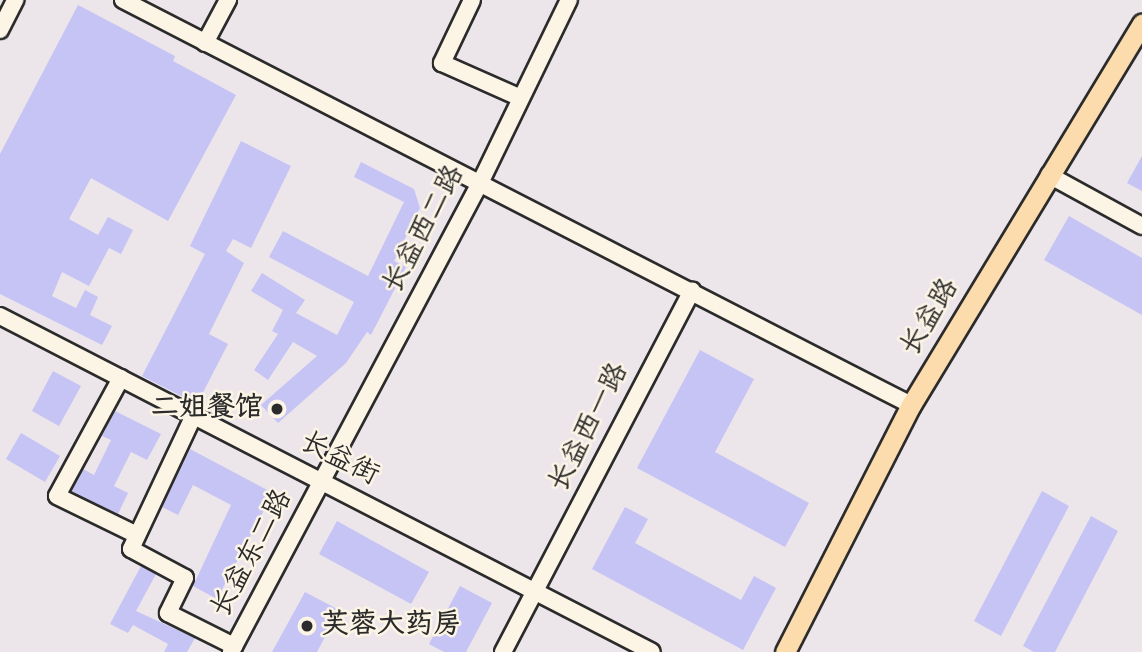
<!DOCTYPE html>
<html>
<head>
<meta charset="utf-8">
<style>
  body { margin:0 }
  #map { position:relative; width:1142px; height:652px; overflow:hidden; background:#ece6ea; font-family:"Indie Flower","LXGW WenKai TC",sans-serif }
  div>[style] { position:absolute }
  .building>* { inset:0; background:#c6c3f5 }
  .roads { filter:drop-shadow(2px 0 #2b2b2b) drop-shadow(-2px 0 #2b2b2b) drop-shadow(0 2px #2b2b2b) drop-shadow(0 -2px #2b2b2b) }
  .minor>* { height:16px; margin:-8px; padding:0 8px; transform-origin:8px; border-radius:8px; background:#fcf5e5 }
  .major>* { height:19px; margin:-9.5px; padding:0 9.5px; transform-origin:9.5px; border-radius:9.5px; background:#fcdcac }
  .dots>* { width:19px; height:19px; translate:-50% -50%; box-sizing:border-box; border:4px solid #fcf5e5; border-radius:50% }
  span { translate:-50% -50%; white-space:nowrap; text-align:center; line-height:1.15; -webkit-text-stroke:5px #fcf5e5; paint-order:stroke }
  .street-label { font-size:28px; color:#2b2b2b }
  .poi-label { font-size:28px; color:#2b2b2b; font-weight:700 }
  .right { translate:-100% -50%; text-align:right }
  .left { translate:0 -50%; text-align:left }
</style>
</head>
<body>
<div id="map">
  <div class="building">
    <i style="clip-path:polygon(78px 5px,175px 56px,173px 61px,236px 95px,168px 221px,91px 178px,69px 219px,98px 235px,108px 217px,133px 230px,121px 254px,109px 248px,89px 286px,62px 272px,52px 296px,76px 308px,85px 290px,98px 297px,90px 315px,112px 326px,102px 345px,0 294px,0 154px)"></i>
    <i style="clip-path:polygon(241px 141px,291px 166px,251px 248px,233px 239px,226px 251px,244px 263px,209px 334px,228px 344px,197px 404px,142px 376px,205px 254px,190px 246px)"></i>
    <i style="clip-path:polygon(1142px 156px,1142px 191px,1127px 183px)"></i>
    <i style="clip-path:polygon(361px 162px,414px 189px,420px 208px,394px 261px,406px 267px,371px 335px,367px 332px,346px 363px,278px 423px,261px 405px,317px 356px,293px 342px,268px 380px,254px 370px,278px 334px,272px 331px,283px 310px,251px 291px,262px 273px,305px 300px,296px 313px,337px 335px,354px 302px,269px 257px,283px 231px,368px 276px,404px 202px,354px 177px)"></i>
    <i style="clip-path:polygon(1069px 216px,1142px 258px,1142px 315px,1044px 260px)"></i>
    <i style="clip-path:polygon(700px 350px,754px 379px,715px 452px,809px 503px,785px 547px,637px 468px)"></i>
    <i style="clip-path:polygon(53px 371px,81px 386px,59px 426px,32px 411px)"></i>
    <i style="clip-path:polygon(115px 411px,161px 434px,147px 460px,131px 452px,114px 486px,128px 493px,118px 514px,71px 491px,83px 469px,94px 475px,111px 440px,102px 436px)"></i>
    <i style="clip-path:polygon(21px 433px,60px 456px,45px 482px,6px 459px)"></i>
    <i style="clip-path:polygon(190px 449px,273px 493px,217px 599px,193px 586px,231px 505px,193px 485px,178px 515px,162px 507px)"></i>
    <i style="clip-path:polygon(1042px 491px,1069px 506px,1001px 636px,974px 621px)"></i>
    <i style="clip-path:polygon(625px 507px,648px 519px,635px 543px,741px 600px,754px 576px,776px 588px,743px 650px,592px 569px)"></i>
    <i style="clip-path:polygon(1091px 516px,1118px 531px,1055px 652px,1034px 652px,1023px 646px)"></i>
    <i style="clip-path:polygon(337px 521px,429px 572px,411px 604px,319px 554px)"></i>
    <i style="clip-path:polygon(141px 566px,156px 574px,136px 611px,195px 638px,187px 652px,164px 652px,168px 644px,133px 625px,128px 633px,110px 624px)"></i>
    <i style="clip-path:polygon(460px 586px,492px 603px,466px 652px,444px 652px,429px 644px)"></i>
    <i style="clip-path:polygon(305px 592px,339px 610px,317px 652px,272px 652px)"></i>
  </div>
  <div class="roads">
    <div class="minor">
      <i style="left:123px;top:0;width:886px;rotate:27.2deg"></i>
      <i style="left:472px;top:0;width:70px;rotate:115.5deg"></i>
      <i style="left:442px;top:63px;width:86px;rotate:23.9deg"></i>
      <i style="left:0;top:30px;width:34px;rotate:-63deg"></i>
      <i style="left:205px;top:43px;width:49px;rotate:-61.9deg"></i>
      <i style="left:1049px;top:175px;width:106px;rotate:28.7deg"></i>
      <i style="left:0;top:316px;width:733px;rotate:27.26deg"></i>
      <i style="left:121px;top:378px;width:134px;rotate:118.5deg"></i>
      <i style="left:57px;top:496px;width:89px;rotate:26deg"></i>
      <i style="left:194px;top:415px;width:148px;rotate:115.2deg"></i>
      <i style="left:131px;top:549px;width:61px;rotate:28.2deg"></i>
      <i style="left:185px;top:578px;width:39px;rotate:116deg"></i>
      <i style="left:168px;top:613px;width:74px;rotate:26.6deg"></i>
      <i style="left:231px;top:652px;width:533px;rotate:-62.04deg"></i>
      <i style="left:481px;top:181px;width:201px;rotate:-64.1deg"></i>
      <i style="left:503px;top:652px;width:408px;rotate:-62.4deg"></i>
    </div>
    <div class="major">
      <i style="left:785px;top:652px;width:277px;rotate:-63deg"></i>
      <i style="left:911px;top:405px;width:446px;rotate:-58.8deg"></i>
    </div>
  </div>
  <div class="dots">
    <i style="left:277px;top:409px;background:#2b2b2b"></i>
    <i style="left:307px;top:626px;background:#2b2b2b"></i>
  </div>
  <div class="street-label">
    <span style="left:425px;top:230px;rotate:-62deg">长益西二路</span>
    <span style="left:931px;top:318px;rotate:-59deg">长益路</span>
    <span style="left:590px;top:428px;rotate:-63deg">长益西一路</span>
    <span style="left:339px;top:460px;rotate:27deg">长益街</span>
    <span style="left:253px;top:554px;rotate:-62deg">长益东二路</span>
  </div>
  <div class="poi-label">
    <span class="right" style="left:263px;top:409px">二姐餐馆</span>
    <span class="left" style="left:321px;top:626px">芙蓉大药房</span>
  </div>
</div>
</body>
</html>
